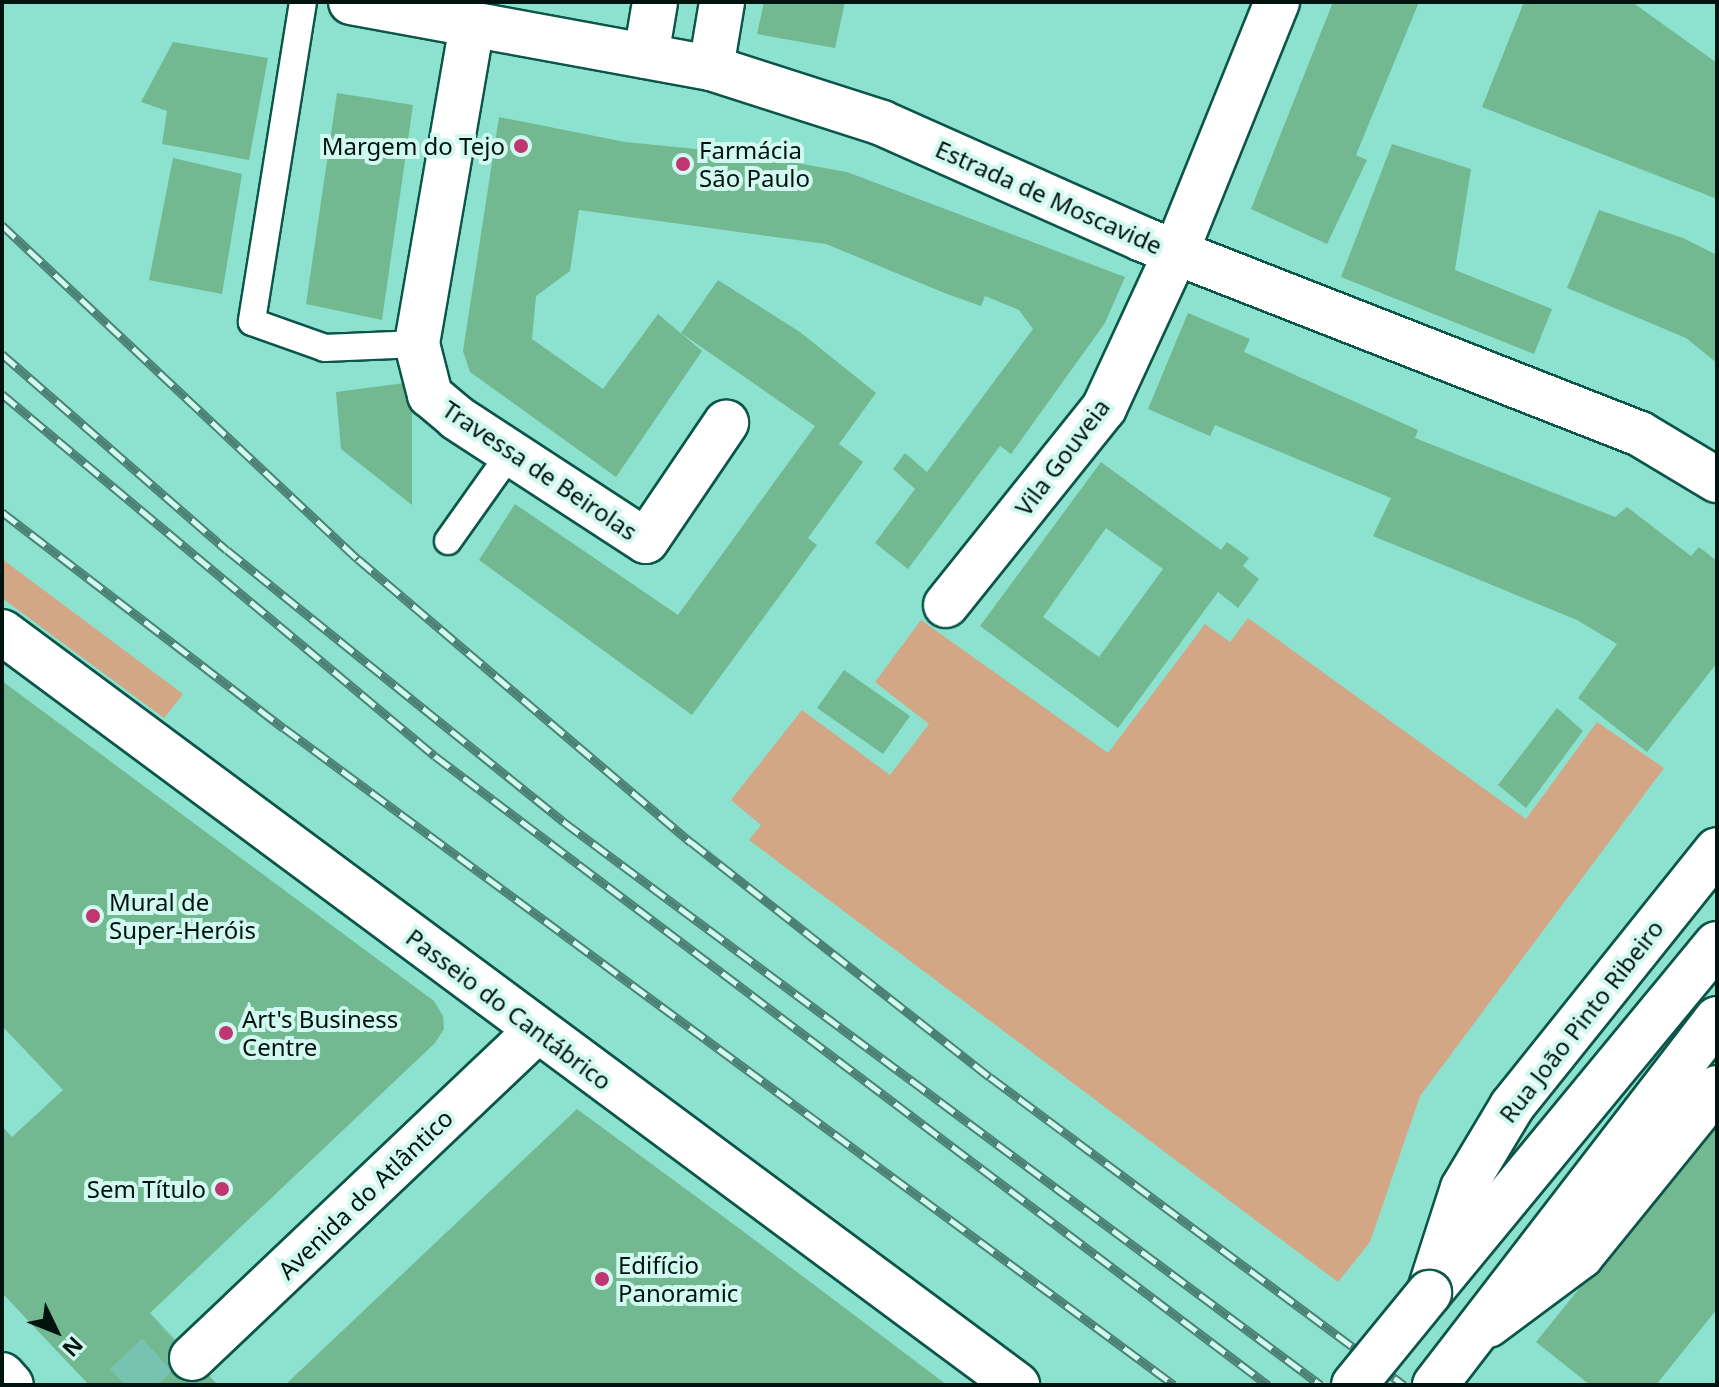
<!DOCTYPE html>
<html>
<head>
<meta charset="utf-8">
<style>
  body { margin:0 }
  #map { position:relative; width:1719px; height:1387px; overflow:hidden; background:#8de1cf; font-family:"Noto Sans",sans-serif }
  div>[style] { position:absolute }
  .green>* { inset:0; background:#d3a785 }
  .building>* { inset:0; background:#72b991 }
  .minor-tunnel>* { height:44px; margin-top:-22px; transform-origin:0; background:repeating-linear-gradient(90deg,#78c2b2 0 44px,transparent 0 66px) }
  .roads { filter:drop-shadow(2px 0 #0c5549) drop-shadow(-2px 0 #0c5549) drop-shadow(0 2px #0c5549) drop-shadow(0 -2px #0c5549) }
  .service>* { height:26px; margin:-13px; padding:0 13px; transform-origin:13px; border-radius:13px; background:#fff }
  .minor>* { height:44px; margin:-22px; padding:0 22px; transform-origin:22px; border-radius:22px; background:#fff }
  .secondary>* { height:44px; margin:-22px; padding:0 22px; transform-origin:22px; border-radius:22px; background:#fff }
  .rail>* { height:9px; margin-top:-4.5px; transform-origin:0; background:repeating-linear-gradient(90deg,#d1f9ef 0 18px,#4c8276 0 36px); box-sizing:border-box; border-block:2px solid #4c8276 }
  .bridges { filter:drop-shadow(2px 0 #0c5549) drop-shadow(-2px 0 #0c5549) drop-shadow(0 2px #0c5549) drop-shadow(0 -2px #0c5549) }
  .secondary-bridge>* { height:44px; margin:-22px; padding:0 22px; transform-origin:22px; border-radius:22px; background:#fff }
  .dots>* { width:22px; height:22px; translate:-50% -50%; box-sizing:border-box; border:4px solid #d1f9ef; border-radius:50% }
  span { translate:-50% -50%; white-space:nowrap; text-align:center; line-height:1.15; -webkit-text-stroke:8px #d1f9ef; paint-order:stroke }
  .poi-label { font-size:24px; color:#00130e }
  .right { translate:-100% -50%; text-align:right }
  .left { translate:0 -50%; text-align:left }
  .street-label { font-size:24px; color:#00130e }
  .frame { position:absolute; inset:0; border:4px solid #00130e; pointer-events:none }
  .north { position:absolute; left:16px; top:1291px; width:80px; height:80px; -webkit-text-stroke:6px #d1f9ef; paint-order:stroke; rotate:133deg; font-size:22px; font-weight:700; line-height:32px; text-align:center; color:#00130e }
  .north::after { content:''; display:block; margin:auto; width:28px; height:36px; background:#00130e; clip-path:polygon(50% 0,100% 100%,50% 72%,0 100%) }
</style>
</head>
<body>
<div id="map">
  <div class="green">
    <i style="clip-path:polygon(2px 559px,183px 694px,164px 718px,2px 598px)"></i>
    <i style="clip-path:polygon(1248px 618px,1526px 819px,1597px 722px,1664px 768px,1420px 1096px,1370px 1242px,1338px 1282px,749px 840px,761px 825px,731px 800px,802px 710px,890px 775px,929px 724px,875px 682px,921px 620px,1108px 753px,1205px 624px,1230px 642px)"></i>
  </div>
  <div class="building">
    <i style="clip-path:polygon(764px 2px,845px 2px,835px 48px,757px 34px)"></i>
    <i style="clip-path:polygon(1333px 2px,1419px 2px,1356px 155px,1367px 160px,1327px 244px,1251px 209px)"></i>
    <i style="clip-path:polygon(1524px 2px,1632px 2px,1717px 63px,1717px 199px,1482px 107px)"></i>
    <i style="clip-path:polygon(173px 42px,268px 58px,249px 160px,162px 144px,167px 111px,141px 102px)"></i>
    <i style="clip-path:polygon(337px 93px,413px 105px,382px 320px,306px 304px)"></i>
    <i style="clip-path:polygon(499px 117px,625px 142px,747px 154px,847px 172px,1125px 277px,1105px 323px,1011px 454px,1000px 446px,908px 569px,875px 543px,915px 489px,893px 469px,905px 453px,927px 472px,1033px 329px,1019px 310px,985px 296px,981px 306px,947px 294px,826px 244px,579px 210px,570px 271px,536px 296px,532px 339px,603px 389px,658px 314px,702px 351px,616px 477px,470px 372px,463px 351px)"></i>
    <i style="clip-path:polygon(1392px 144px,1471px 169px,1455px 270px,1552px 309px,1534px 354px,1341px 277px)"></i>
    <i style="clip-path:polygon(173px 158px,242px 174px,222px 294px,149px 280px)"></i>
    <i style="clip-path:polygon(1599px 210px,1683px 238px,1717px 255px,1717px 363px,1686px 338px,1567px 288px)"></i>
    <i style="clip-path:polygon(718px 280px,800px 332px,876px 393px,839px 444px,863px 462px,808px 538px,817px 545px,692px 715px,479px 560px,515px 504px,678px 615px,815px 426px,681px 333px)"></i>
    <i style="clip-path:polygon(1188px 313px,1250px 339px,1244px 352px,1418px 430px,1415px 438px,1615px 517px,1627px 507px,1691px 556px,1699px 547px,1717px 561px,1717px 663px,1647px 752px,1578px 698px,1617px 644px,1577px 620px,1373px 536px,1391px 498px,1215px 425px,1210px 436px,1148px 409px)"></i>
    <i style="clip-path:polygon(412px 382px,412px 505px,341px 449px,336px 392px)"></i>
    <i style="clip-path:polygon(evenodd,1101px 462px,1221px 550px,1227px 542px,1249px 558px,1243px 566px,1259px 579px,1238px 608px,1218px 592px,1118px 728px,980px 626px,1101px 462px,1106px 528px,1163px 569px,1099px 657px,1043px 617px,1106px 528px)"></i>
    <i style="clip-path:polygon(844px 670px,910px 716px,883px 754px,817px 708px)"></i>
    <i style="clip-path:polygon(2px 681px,434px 1001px,443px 1016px,444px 1029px,435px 1043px,150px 1313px,218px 1385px,89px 1385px,2px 1293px,2px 1126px,12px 1137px,63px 1090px,2px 1026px)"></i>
    <i style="clip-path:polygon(1557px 708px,1583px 731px,1526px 808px,1498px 785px)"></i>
    <i style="clip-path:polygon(577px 1109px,740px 1229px,947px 1385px,285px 1385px)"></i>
    <i style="clip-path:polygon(1717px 1118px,1717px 1309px,1656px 1385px,1590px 1385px,1536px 1342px)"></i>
  </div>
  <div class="minor-tunnel">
    <i style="left:125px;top:1385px;width:67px;rotate:-43.2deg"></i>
  </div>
  <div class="roads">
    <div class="service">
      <i style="left:303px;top:2px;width:324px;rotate:99.1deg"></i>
      <i style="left:252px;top:322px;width:77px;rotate:19.6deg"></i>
      <i style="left:325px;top:348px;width:92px;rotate:-2.5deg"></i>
      <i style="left:448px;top:541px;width:109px;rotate:-54.7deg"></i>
    </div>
    <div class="minor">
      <i style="left:351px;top:2px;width:366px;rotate:10.4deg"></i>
      <i style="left:711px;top:68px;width:180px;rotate:17.8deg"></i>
      <i style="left:882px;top:123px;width:285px;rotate:24deg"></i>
      <i style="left:1142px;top:239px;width:535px;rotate:21.38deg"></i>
      <i style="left:1640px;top:434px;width:90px;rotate:30.9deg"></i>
      <i style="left:472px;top:25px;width:324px;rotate:99.8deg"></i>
      <i style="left:417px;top:344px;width:53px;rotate:75.7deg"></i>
      <i style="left:430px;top:395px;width:35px;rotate:40deg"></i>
      <i style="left:457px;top:418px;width:225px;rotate:33.1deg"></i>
      <i style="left:646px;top:541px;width:143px;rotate:-55.9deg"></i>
      <i style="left:646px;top:56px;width:55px;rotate:-80.5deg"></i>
      <i style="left:711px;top:68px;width:67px;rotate:-80.5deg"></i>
      <i style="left:946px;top:605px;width:253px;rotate:-51.3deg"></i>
      <i style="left:1104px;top:408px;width:172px;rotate:-65.2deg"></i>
      <i style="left:1176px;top:252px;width:270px;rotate:-68deg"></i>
      <i style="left:2px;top:632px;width:1264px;rotate:36.57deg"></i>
      <i style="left:1429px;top:1293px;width:110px;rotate:-72.1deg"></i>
      <i style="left:1463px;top:1188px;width:96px;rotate:-59.1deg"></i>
      <i style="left:1512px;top:1106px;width:328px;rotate:-51.3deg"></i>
      <i style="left:1488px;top:1325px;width:116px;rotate:-36.6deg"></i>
      <i style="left:1581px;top:1256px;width:216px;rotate:-51deg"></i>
      <i style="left:192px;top:1358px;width:475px;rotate:-43.5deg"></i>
      <i style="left:2px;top:1375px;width:13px;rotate:48deg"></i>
    </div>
    <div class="secondary">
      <i style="left:1429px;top:1293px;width:452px;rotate:-50.5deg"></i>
      <i style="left:1435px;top:1385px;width:462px;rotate:-52.4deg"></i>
    </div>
  </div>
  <div class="rail">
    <i style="left:2px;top:225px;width:488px;rotate:43.2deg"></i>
    <i style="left:358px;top:559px;width:437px;rotate:40.4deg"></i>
    <i style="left:691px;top:842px;width:380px;rotate:38.2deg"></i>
    <i style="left:990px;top:1077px;width:516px;rotate:36.65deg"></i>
    <i style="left:2px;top:354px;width:298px;rotate:41.1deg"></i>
    <i style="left:227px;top:550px;width:433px;rotate:38.9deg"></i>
    <i style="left:564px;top:822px;width:943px;rotate:36.64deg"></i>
    <i style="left:2px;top:394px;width:564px;rotate:39.9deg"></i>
    <i style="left:435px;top:756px;width:1044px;rotate:37.06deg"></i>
    <i style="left:2px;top:512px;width:355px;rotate:37.5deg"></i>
    <i style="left:284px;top:728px;width:1106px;rotate:36.43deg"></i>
  </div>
  <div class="bridges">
    <div class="secondary-bridge">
      <i style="left:1354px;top:1385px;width:119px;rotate:-50.8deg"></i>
    </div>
  </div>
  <div class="dots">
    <i style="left:521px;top:146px;background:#bf3671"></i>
    <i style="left:683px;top:164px;background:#bf3671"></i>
    <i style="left:93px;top:916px;background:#bf3671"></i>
    <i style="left:226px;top:1033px;background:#bf3671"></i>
    <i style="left:222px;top:1189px;background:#bf3671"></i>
    <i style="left:602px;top:1279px;background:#bf3671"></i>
  </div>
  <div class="poi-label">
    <span class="right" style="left:505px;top:146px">Margem do Tejo</span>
    <span class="left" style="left:699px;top:164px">Farmácia<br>São Paulo</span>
    <span class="left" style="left:109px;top:916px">Mural de<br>Super-Heróis</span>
    <span class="left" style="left:242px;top:1033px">Art's Business<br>Centre</span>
    <span class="right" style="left:206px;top:1189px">Sem Título</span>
    <span class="left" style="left:618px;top:1279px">Edifício<br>Panoramic</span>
  </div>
  <div class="street-label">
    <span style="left:1049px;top:197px;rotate:24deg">Estrada de Moscavide</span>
    <span style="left:1062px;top:457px;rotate:-53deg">Vila Gouveia</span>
    <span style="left:540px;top:470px;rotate:34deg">Travessa de Beirolas</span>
    <span style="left:509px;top:1009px;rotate:37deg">Passeio do Cantábrico</span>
    <span style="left:1581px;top:1021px;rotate:-52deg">Rua João Pinto Ribeiro</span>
    <span style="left:365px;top:1194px;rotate:-44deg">Avenida do Atlântico</span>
  </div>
  <div class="frame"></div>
  <div class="north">N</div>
</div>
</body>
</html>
